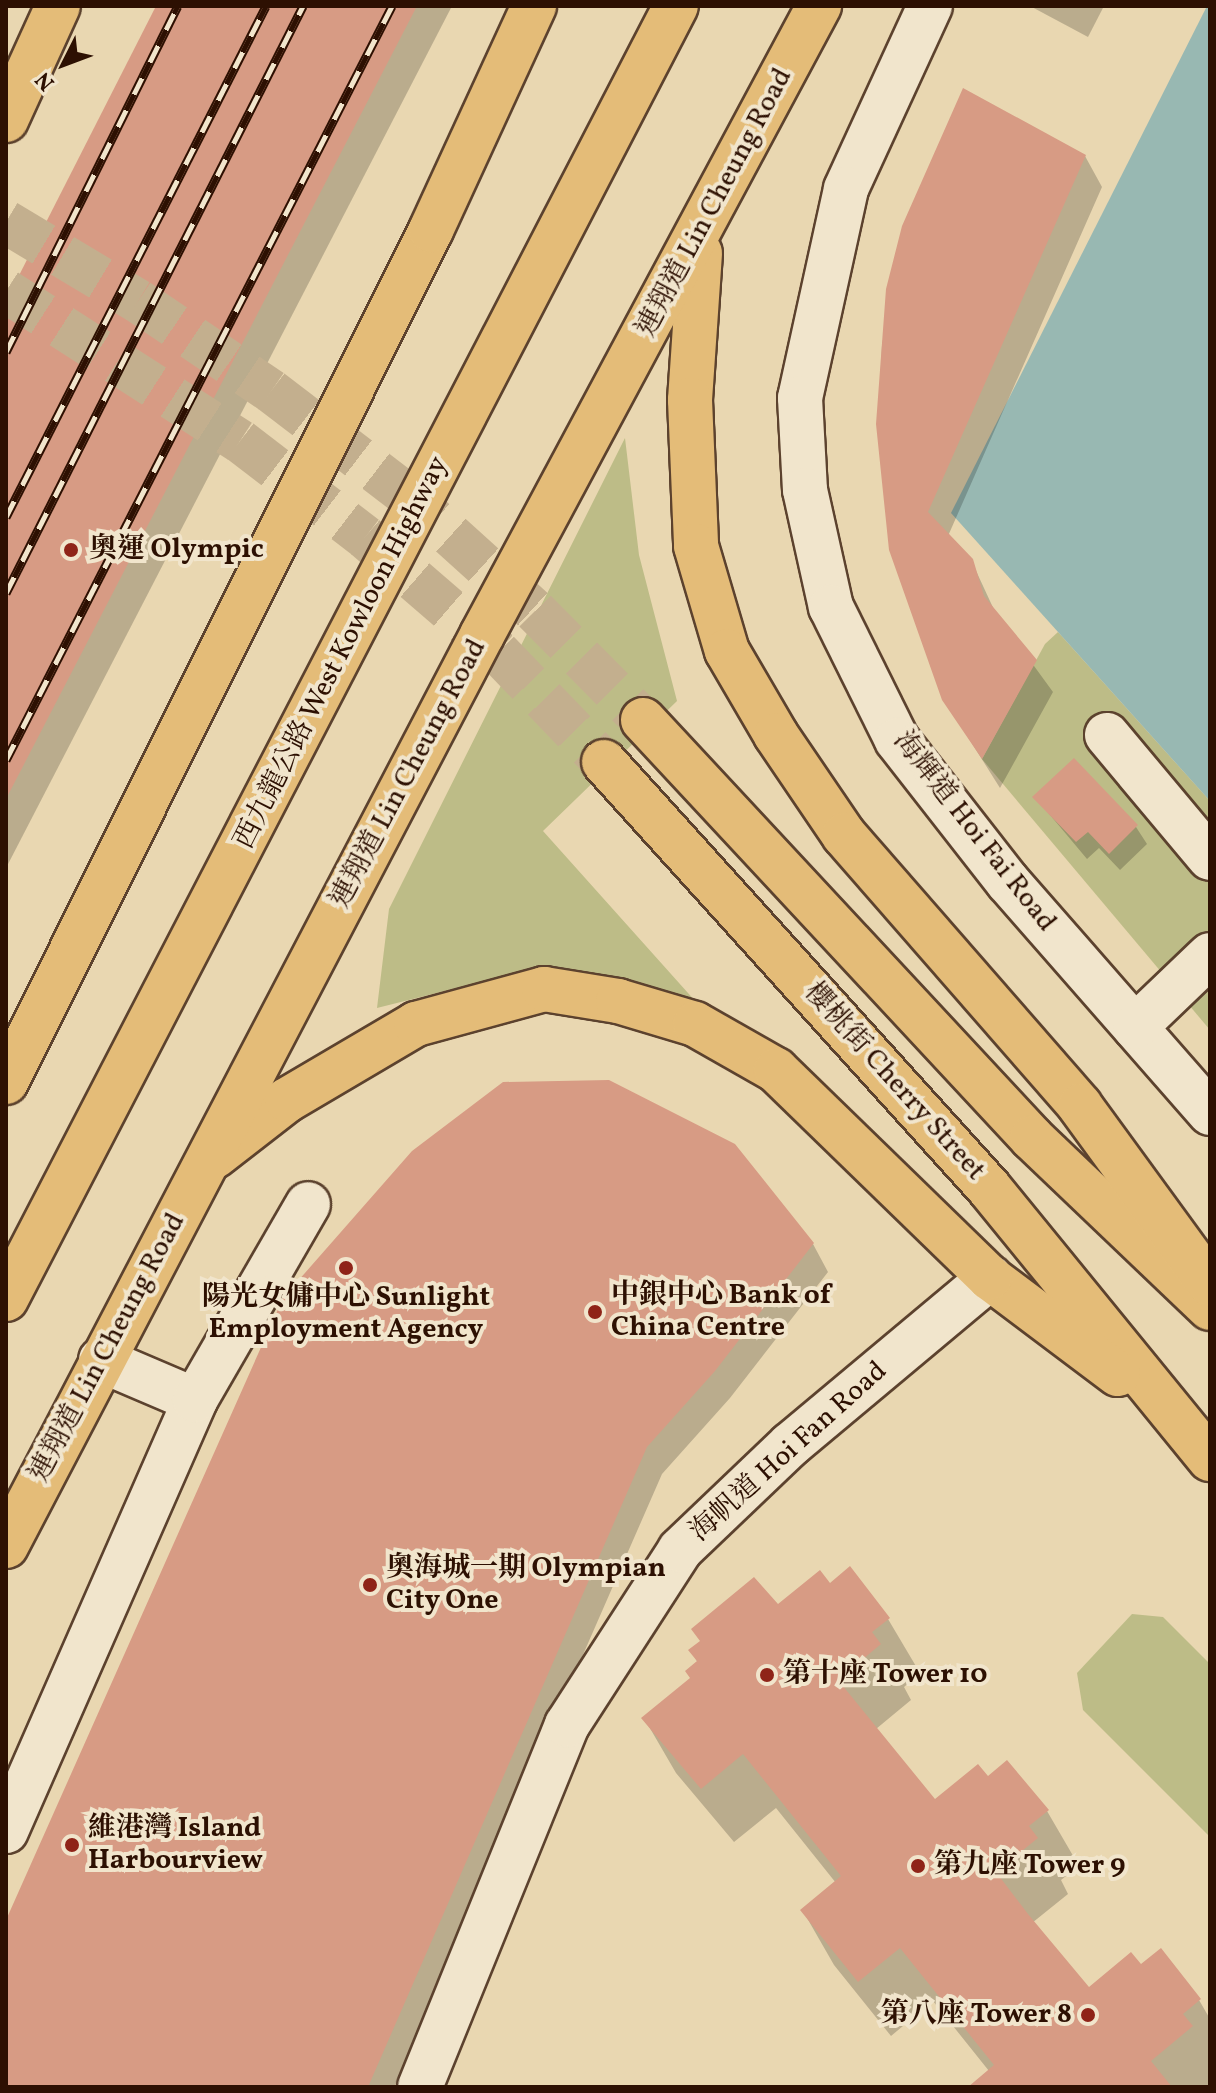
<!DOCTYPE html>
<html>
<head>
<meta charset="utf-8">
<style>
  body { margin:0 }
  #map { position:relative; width:1216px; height:2093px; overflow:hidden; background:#e9d7b1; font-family:Vollkorn,"Noto Serif TC",serif }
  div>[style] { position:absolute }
  .green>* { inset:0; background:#bdbc87 }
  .water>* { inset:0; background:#98b8b2 }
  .shadow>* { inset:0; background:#0003 }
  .building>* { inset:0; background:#d79b84 }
  .major-tunnel>* { height:44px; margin-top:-22px; transform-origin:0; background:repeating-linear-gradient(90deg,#c3af8e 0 44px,transparent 0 66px) }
  .roads { filter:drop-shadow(2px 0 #5c422e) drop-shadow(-2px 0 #5c422e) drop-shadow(0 2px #5c422e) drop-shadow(0 -2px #5c422e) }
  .minor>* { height:44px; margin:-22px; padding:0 22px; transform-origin:22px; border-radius:22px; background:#f1e5cc }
  .major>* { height:44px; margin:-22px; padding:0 22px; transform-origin:22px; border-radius:22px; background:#e4bc78 }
  .highway>* { height:44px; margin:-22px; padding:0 22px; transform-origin:22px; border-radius:22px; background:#e4bc78 }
  .rail>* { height:9px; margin-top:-4.5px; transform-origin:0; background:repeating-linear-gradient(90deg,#f1e5cc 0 18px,#2d1002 0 36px); box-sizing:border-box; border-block:2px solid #2d1002 }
  .dots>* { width:22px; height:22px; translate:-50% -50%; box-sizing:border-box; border:4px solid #f1e5cc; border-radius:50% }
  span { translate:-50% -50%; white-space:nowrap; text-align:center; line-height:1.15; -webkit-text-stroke:8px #f1e5cc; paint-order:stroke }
  .street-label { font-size:28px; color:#2d1002 }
  .poi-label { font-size:28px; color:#2d1002; font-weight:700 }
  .left { translate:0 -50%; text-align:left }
  .right { translate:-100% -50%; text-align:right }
  .frame { position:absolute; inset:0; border:8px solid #2d1002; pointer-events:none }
  .north { position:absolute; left:24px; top:24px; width:80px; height:80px; -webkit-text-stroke:6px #f1e5cc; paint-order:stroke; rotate:228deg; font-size:22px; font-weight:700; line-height:32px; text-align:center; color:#2d1002 }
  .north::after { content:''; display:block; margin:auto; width:28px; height:36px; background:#2d1002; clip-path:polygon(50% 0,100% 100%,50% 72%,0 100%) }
</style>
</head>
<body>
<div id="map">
  <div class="green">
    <i style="clip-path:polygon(625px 438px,639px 555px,677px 701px,543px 831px,705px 1012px,582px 975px,500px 977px,377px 1008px,389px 909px)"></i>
    <i style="clip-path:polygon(1058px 632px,1210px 801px,1210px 1030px,982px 759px,1045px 644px)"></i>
    <i style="clip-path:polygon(1132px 1614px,1163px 1617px,1210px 1664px,1210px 1837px,1083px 1710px,1077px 1673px)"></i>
  </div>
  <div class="water">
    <i style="clip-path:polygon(1207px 6px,1210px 6px,1210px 801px,951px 513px)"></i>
  </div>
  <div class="shadow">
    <i style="clip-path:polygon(159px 6px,452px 6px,6px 868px,6px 309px)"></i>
    <i style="clip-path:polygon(1030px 6px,1104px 6px,1088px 37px)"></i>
    <i style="clip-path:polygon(1085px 156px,1102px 187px,948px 536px,971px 560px,996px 614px,1053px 692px,1000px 788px,944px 699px,878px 424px,882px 345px,904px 227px)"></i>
    <i style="clip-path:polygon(1035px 797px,1136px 827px,1147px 844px,1120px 870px,1099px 848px,1087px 859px)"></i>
    <i style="clip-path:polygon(813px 1244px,828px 1272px,730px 1398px,662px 1474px,394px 2087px,6px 2087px,6px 1924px,284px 1299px)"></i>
    <i style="clip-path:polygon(830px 1586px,888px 1619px,920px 1673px,904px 1687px,911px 1700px,876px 1729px,935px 1802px,987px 1779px,1047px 1811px,1079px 1866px,1061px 1880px,1068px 1894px,1032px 1923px,1089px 1990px,1141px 1967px,1199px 2000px,1210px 2019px,1210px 2087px,971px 2087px,989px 2071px,933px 2001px,891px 2036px,834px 1965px,803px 1911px,836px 1883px,776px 1808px,734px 1842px,676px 1773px,644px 1718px,692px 1679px,698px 1663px,691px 1651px)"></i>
  </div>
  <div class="building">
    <i style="clip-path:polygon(156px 6px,417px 6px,6px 799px,6px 301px)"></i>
    <i style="clip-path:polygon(963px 88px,1086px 155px,928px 512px,973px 559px,984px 596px,1037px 660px,982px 759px,942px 700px,889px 550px,876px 424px,886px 289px,902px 226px)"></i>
    <i style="clip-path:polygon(1074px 758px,1138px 825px,1109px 854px,1088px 832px,1076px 842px,1032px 797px)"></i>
    <i style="clip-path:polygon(609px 1080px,735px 1144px,814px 1243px,715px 1371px,647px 1447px,368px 2087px,6px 2087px,6px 1920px,283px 1298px,412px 1151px,503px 1082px)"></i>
    <i style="clip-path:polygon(850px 1566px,890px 1618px,872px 1632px,881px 1644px,838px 1680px,935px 1799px,978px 1764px,988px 1776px,1007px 1760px,1049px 1810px,1029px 1826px,1038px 1838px,996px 1872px,1028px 1914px,1089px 1987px,1131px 1952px,1141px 1964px,1161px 1948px,1201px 1999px,1183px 2014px,1193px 2026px,1151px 2061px,1172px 2087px,968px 2087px,994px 2065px,900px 1948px,858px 1982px,800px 1910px,841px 1876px,743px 1754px,701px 1789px,641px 1718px,690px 1678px,685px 1671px,697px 1661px,688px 1650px,700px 1641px,691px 1629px,754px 1577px,778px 1604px,820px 1570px,830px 1583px)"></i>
  </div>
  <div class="major-tunnel">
    <i style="left:6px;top:222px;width:154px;rotate:30.9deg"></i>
    <i style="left:138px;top:301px;width:161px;rotate:34.1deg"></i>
    <i style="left:271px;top:391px;width:165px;rotate:37.4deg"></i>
    <i style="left:402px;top:491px;width:179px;rotate:42.1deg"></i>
    <i style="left:535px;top:611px;width:153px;rotate:45.3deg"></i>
    <i style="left:6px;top:291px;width:278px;rotate:32.7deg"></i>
    <i style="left:240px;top:441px;width:158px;rotate:37.5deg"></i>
    <i style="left:365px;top:537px;width:176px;rotate:40.8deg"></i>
    <i style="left:498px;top:652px;width:153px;rotate:46.1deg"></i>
  </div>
  <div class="roads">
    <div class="minor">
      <i style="left:930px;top:6px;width:201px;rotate:114.7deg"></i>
      <i style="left:846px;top:189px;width:214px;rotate:102.4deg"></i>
      <i style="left:800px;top:398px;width:92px;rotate:86.9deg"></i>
      <i style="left:805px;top:490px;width:120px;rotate:77.5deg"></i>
      <i style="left:831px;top:607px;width:148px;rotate:63.6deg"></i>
      <i style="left:897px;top:740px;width:180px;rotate:52deg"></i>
      <i style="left:1008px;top:882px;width:307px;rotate:48.8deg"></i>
      <i style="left:1107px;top:735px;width:160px;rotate:50.1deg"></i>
      <i style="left:1135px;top:1027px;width:104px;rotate:-43.8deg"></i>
      <i style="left:101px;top:1360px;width:102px;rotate:23.1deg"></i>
      <i style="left:6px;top:1831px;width:471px;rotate:-66.3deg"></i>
      <i style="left:195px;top:1400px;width:226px;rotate:-60deg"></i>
      <i style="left:420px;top:2087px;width:391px;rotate:-67.9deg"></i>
      <i style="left:567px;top:1725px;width:208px;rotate:-57.1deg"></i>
      <i style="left:680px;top:1550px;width:152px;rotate:-43.7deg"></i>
      <i style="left:790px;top:1445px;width:261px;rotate:-39.9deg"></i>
    </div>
    <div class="major">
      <i style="left:643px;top:720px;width:571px;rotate:47.06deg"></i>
      <i style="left:1032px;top:1138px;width:246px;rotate:43.7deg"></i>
      <i style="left:604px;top:762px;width:574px;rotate:47.89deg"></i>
      <i style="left:989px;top:1188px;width:350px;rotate:50.8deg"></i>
      <i style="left:990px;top:1278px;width:160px;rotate:36.9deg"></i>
    </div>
    <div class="highway">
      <i style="left:6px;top:120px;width:125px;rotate:-65.5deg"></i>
      <i style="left:700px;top:253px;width:147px;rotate:93.9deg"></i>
      <i style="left:690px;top:400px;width:146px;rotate:87.6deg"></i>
      <i style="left:696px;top:546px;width:109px;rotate:73.6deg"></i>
      <i style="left:727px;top:651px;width:97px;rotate:59.7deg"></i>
      <i style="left:776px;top:735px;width:121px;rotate:55.8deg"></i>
      <i style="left:844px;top:835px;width:359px;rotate:48.9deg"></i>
      <i style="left:1080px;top:1106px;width:220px;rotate:53.9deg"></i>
      <i style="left:6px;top:1082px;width:952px;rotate:-63.49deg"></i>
      <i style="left:431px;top:230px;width:247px;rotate:-65.3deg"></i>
      <i style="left:215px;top:1156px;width:91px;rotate:-37.9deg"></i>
      <i style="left:287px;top:1100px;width:150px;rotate:-30.5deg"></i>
      <i style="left:416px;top:1024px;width:133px;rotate:-15.3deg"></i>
      <i style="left:544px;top:989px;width:75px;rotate:9.2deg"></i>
      <i style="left:618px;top:1001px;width:80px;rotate:16.6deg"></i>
      <i style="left:695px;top:1024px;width:93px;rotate:29.6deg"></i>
      <i style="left:776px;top:1070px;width:298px;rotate:44.2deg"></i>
      <i style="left:6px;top:1299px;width:1456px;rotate:-62.61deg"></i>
      <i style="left:6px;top:1546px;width:1028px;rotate:-62.41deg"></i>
      <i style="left:482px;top:635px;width:714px;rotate:-61.82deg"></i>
    </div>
  </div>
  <div class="rail">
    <i style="left:6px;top:352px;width:386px;rotate:-63.6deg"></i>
    <i style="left:6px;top:517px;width:573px;rotate:-63.03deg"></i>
    <i style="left:6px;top:593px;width:658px;rotate:-63.16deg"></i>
    <i style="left:6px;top:760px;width:847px;rotate:-62.89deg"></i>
  </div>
  <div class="dots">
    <i style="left:71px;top:550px;background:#8f2418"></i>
    <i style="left:346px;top:1268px;background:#8f2418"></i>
    <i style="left:595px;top:1312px;background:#8f2418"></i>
    <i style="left:370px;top:1585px;background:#8f2418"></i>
    <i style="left:767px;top:1675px;background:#8f2418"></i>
    <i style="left:72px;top:1845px;background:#8f2418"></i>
    <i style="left:918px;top:1866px;background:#8f2418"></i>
    <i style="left:1088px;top:2015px;background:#8f2418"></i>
  </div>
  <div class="street-label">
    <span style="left:715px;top:203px;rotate:-62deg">連翔道 Lin Cheung Road</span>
    <span style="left:342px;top:653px;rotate:-63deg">西九龍公路 West Kowloon Highway</span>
    <span style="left:409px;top:774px;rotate:-62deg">連翔道 Lin Cheung Road</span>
    <span style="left:974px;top:832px;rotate:52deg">海輝道 Hoi Fai Road</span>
    <span style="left:894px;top:1082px;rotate:48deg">櫻桃街 Cherry Street</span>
    <span style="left:108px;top:1348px;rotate:-62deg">連翔道 Lin Cheung Road</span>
    <span style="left:789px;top:1452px;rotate:-42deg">海帆道 Hoi Fan Road</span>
  </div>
  <div class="poi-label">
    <span class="left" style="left:89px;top:550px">奧運 Olympic</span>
    <span class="left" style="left:611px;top:1312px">中銀中心 Bank of<br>China Centre</span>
    <span style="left:346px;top:1314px">陽光女傭中心 Sunlight<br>Employment Agency</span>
    <span class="left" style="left:386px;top:1585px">奧海城一期 Olympian<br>City One</span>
    <span class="left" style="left:783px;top:1675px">第十座 Tower 10</span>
    <span class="left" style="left:88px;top:1845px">維港灣 Island<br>Harbourview</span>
    <span class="left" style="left:934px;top:1866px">第九座 Tower 9</span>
    <span class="right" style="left:1072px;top:2015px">第八座 Tower 8</span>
  </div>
  <div class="frame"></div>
  <div class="north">N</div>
</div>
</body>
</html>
